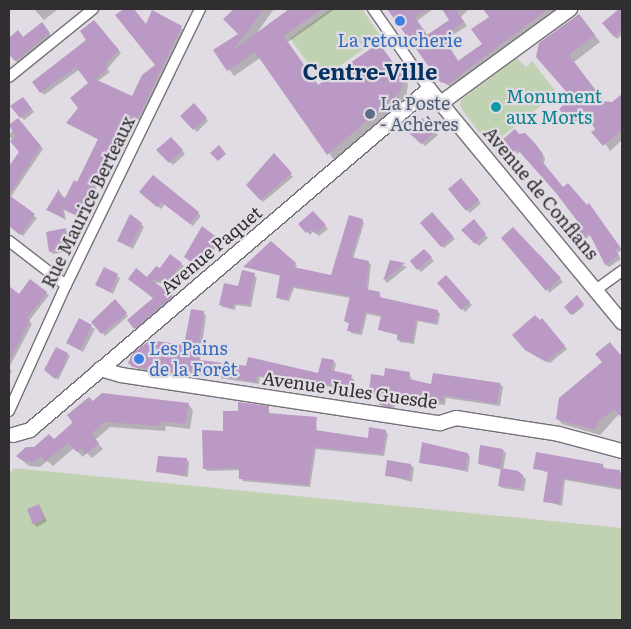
<!DOCTYPE html>
<html>
<head>
<meta charset="utf-8">
<style>
  body { margin:0 }
  #map { position:relative; width:631px; height:629px; overflow:hidden; background:#e1dce4; font-family:Literata,serif }
  div>[style] { position:absolute }
  .green>* { inset:0; background:#c1d2b2 }
  .shadow>* { inset:0; background:#0003 }
  .building>* { inset:0; background:#ba99c5 }
  .roads { filter:drop-shadow(1px 0 #757178) drop-shadow(-1px 0 #757178) drop-shadow(0 1px #757178) drop-shadow(0 -1px #757178) }
  .street>* { height:10px; margin:-5px; padding:0 5px; transform-origin:5px; border-radius:5px; background:#fff }
  .secondary>* { height:14px; margin:-7px; padding:0 7px; transform-origin:7px; border-radius:7px; background:#fff }
  .dots>* { width:14px; height:14px; translate:-50% -50%; box-sizing:border-box; border:2px solid #e1dce4; border-radius:50% }
  span { translate:-50% -50%; white-space:nowrap; text-align:center; line-height:1.15; -webkit-text-stroke:4.5px #e1dce4; paint-order:stroke }
  .shop-label { font-size:18px; color:#366cbe }
  .left { translate:0 -50%; text-align:left }
  .culture-label { font-size:18px; color:#0d838f }
  .service-label { font-size:18px; color:#4e5e75 }
  .street-label { font-size:18px; color:#302e31 }
  .district-label { font-size:22px; color:#043062; font-weight:700 }
  .frame { position:absolute; inset:0; border:10px solid #302e31; pointer-events:none }
</style>
</head>
<body>
<div id="map">
  <div class="green">
    <i style="clip-path:polygon(331px 9px,362px 9px,381px 37px,320px 80px,290px 38px)"></i>
    <i style="clip-path:polygon(517px 58px,526px 67px,532px 61px,557px 93px,490px 146px,466px 115px,460px 106px,461px 100px)"></i>
    <i style="clip-path:polygon(14px 468px,622px 528px,622px 620px,9px 620px,9px 475px)"></i>
  </div>
  <div class="shadow">
    <i style="clip-path:polygon(34px 9px,58px 9px,44px 20px)"></i>
    <i style="clip-path:polygon(126px 9px,133px 9px,147px 26px,153px 12px,184px 30px,140px 121px,133px 118px,94px 192px,97px 194px,92px 205px,86px 202px,79px 217px,64px 210px,66px 220px,48px 210px,59px 191px,66px 200px,78px 184px,99px 140px,67px 123px,80px 108px,90px 83px,80px 69px,44px 95px,34px 83px,88px 40px,97px 24px,121px 53px,107px 69px,110px 72px,98px 81px,133px 98px,157px 65px,117px 16px)"></i>
    <i style="clip-path:polygon(236px 9px,274px 9px,254px 37px,292px 9px,335px 9px,288px 42px,319px 86px,384px 50px,408px 84px,406px 98px,334px 160px,260px 58px,234px 76px,215px 51px,240px 34px,225px 19px)"></i>
    <i style="clip-path:polygon(388px 9px,433px 9px,417px 21px,427px 36px,451px 20px,443px 9px,469px 9px,461px 17px,467px 26px,445px 40px,459px 62px,484px 44px,490px 17px,485px 9px,557px 9px,451px 87px,441px 81px)"></i>
    <i style="clip-path:polygon(617px 12px,622px 17px,622px 35px,617px 39px,614px 36px)"></i>
    <i style="clip-path:polygon(584px 21px,600px 42px,574px 62px,605px 102px,612px 103px,622px 96px,622px 140px,610px 151px,587px 117px,573px 123px,567px 117px,572px 97px,538px 56px)"></i>
    <i style="clip-path:polygon(44px 27px,52px 37px,18px 63px,9px 55px,9px 40px,18px 32px,23px 38px)"></i>
    <i style="clip-path:polygon(26px 101px,34px 112px,24px 120px,12px 107px)"></i>
    <i style="clip-path:polygon(194px 105px,208px 121px,197px 132px,182px 116px)"></i>
    <i style="clip-path:polygon(422px 120px,438px 135px,425px 146px,408px 131px)"></i>
    <i style="clip-path:polygon(20px 121px,43px 149px,10px 198px,37px 218px,23px 236px,9px 225px,9px 168px,21px 152px,9px 135px)"></i>
    <i style="clip-path:polygon(171px 139px,185px 154px,173px 165px,158px 150px)"></i>
    <i style="clip-path:polygon(504px 139px,536px 146px,545px 158px,544px 164px,563px 188px,591px 208px,622px 250px,617px 253px,621px 259px,609px 267px,606px 265px,591px 235px,584px 240px,582px 237px,580px 223px,557px 192px,521px 151px,517px 154px)"></i>
    <i style="clip-path:polygon(274px 155px,293px 177px,263px 202px,247px 185px)"></i>
    <i style="clip-path:polygon(460px 180px,481px 203px,470px 213px,467px 210px)"></i>
    <i style="clip-path:polygon(144px 195px,198px 213px,201px 216px,193px 226px,165px 204px,161px 209px)"></i>
    <i style="clip-path:polygon(313px 212px,328px 229px,319px 236px,314px 231px,310px 235px,300px 224px)"></i>
    <i style="clip-path:polygon(432px 214px,455px 239px,444px 248px,421px 223px)"></i>
    <i style="clip-path:polygon(362px 220px,364px 223px,353px 259px,371px 264px,368px 291px,379px 293px,381px 298px,440px 313px,438px 325px,418px 321px,414px 344px,400px 342px,398px 335px,382px 331px,382px 317px,367px 314px,362px 335px,351px 333px,350px 324px,345px 321px,351px 298px,294px 288px,289px 301px,279px 299px,281px 276px,245px 267px,271px 243px,297px 266px,295px 269px,332px 276px)"></i>
    <i style="clip-path:polygon(141px 224px,144px 227px,133px 249px,118px 240px)"></i>
    <i style="clip-path:polygon(476px 224px,488px 238px,479px 246px,463px 230px)"></i>
    <i style="clip-path:polygon(65px 229px,71px 251px,53px 254px,50px 251px)"></i>
    <i style="clip-path:polygon(218px 240px,220px 242px,200px 267px,188px 259px)"></i>
    <i style="clip-path:polygon(424px 250px,434px 261px,421px 272px,412px 261px)"></i>
    <i style="clip-path:polygon(540px 255px,563px 282px,549px 293px,537px 257px)"></i>
    <i style="clip-path:polygon(391px 261px,407px 267px,387px 283px,385px 281px)"></i>
    <i style="clip-path:polygon(181px 264px,184px 266px,170px 284px,152px 282px,175px 300px,138px 331px,128px 320px,155px 299px,148px 279px,160px 270px)"></i>
    <i style="clip-path:polygon(104px 269px,120px 278px,113px 294px,97px 285px)"></i>
    <i style="clip-path:polygon(242px 272px,257px 277px,251px 307px,236px 305px,235px 310px,223px 307px,220px 305px,239px 287px)"></i>
    <i style="clip-path:polygon(445px 277px,472px 305px,465px 312px,438px 283px)"></i>
    <i style="clip-path:polygon(9px 288px,19px 295px,46px 293px,49px 295px,29px 321px,32px 324px,9px 368px,12px 371px,9px 376px)"></i>
    <i style="clip-path:polygon(577px 297px,584px 306px,573px 315px,566px 308px)"></i>
    <i style="clip-path:polygon(115px 301px,128px 316px,105px 336px,93px 322px)"></i>
    <i style="clip-path:polygon(203px 312px,206px 316px,200px 361px,319px 374px,333px 361px,336px 364px,334px 372px,354px 379px,352px 390px,285px 380px,284px 384px,260px 377px,259px 384px,180px 372px,180px 376px,138px 369px,133px 366px,185px 346px)"></i>
    <i style="clip-path:polygon(79px 320px,95px 329px,83px 352px,67px 343px)"></i>
    <i style="clip-path:polygon(540px 322px,544px 322px,567px 349px,550px 363px,525px 350px)"></i>
    <i style="clip-path:polygon(622px 352px,622px 416px,620px 413px,600px 435px,562px 424px,557px 418px)"></i>
    <i style="clip-path:polygon(67px 354px,70px 356px,58px 380px,48px 372px)"></i>
    <i style="clip-path:polygon(409px 373px,412px 381px,432px 385px,500px 384px,503px 387px,500px 406px,446px 398px,445px 405px,396px 400px,394px 409px,384px 408px,382px 398px,370px 393px,385px 377px)"></i>
    <i style="clip-path:polygon(93px 403px,188px 404px,193px 410px,190px 429px,166px 426px,165px 431px,110px 427px,95px 440px,103px 449px,92px 458px,87px 453px,83px 457px,74px 448px,53px 466px,47px 461px,40px 467px,29px 466px,17px 456px,54px 440px)"></i>
    <i style="clip-path:polygon(268px 407px,270px 414px,316px 418px,317px 432px,369px 440px,385px 431px,388px 434px,384px 456px,316px 449px,310px 487px,243px 481px,241px 470px,207px 471px,205px 468px,224px 432px,239px 412px)"></i>
    <i style="clip-path:polygon(503px 450px,506px 453px,503px 470px,518px 472px,526px 479px,524px 491px,502px 488px,499px 485px,502px 470px,479px 464px)"></i>
    <i style="clip-path:polygon(468px 454px,470px 457px,468px 472px,421px 462px)"></i>
    <i style="clip-path:polygon(186px 459px,189px 462px,188px 477px,157px 472px)"></i>
    <i style="clip-path:polygon(411px 465px,414px 468px,412px 482px,386px 475px)"></i>
    <i style="clip-path:polygon(603px 465px,605px 469px,622px 473px,622px 490px,565px 480px,562px 506px,545px 501px,549px 473px,534px 468px)"></i>
    <i style="clip-path:polygon(39px 505px,47px 521px,37px 527px,34px 524px)"></i>
  </div>
  <div class="building">
    <i style="clip-path:polygon(124px 9px,134px 9px,146px 24px,152px 10px,182px 26px,137px 120px,130px 116px,115px 148px,112px 147px,91px 189px,95px 191px,89px 203px,83px 201px,76px 215px,62px 208px,64px 218px,46px 210px,59px 189px,60px 195px,65px 198px,74px 180px,77px 182px,98px 139px,66px 123px,78px 108px,70px 98px,88px 83px,76px 67px,40px 93px,32px 82px,86px 40px,80px 31px,94px 20px,119px 50px,105px 65px,108px 68px,95px 79px,132px 96px,142px 75px,155px 65px,115px 15px)"></i>
    <i style="clip-path:polygon(234px 9px,264px 9px,233px 50px,289px 9px,322px 9px,283px 36px,318px 85px,379px 43px,403px 77px,400px 92px,327px 155px,255px 52px,227px 71px,213px 50px,238px 34px,223px 19px)"></i>
    <i style="clip-path:polygon(387px 9px,426px 9px,415px 17px,427px 35px,449px 20px,442px 9px,455px 9px,464px 22px,442px 37px,458px 61px,482px 44px,471px 29px,489px 17px,483px 9px,548px 9px,448px 84px,440px 82px)"></i>
    <i style="clip-path:polygon(619px 9px,622px 9px,622px 30px,614px 37px,602px 23px)"></i>
    <i style="clip-path:polygon(579px 14px,595px 35px,569px 55px,603px 101px,612px 102px,622px 94px,622px 130px,603px 146px,591px 132px,596px 129px,581px 111px,566px 118px,559px 109px,571px 97px,536px 57px,539px 43px)"></i>
    <i style="clip-path:polygon(42px 22px,50px 33px,15px 61px,9px 54px,9px 38px,18px 30px,23px 37px)"></i>
    <i style="clip-path:polygon(23px 97px,32px 109px,20px 118px,10px 106px)"></i>
    <i style="clip-path:polygon(194px 103px,207px 118px,193px 130px,180px 116px)"></i>
    <i style="clip-path:polygon(18px 118px,41px 146px,9px 195px,9px 166px,19px 152px,10px 141px,16px 137px,9px 125px)"></i>
    <i style="clip-path:polygon(422px 118px,436px 131px,421px 144px,407px 131px)"></i>
    <i style="clip-path:polygon(515px 129px,519px 134px,525px 133px,534px 142px,543px 154px,541px 160px,563px 187px,568px 183px,587px 205px,589px 203px,620px 247px,615px 250px,619px 255px,605px 265px,589px 233px,581px 238px,572px 226px,578px 222px,556px 193px,517px 149px,513px 152px,503px 139px)"></i>
    <i style="clip-path:polygon(171px 137px,183px 150px,169px 163px,156px 150px)"></i>
    <i style="clip-path:polygon(219px 145px,226px 154px,218px 161px,210px 153px)"></i>
    <i style="clip-path:polygon(274px 153px,292px 173px,260px 200px,246px 185px)"></i>
    <i style="clip-path:polygon(153px 175px,199px 212px,190px 224px,161px 202px,157px 207px,139px 192px)"></i>
    <i style="clip-path:polygon(461px 178px,479px 200px,466px 211px,448px 189px)"></i>
    <i style="clip-path:polygon(9px 195px,35px 214px,20px 235px,9px 226px)"></i>
    <i style="clip-path:polygon(313px 211px,326px 225px,316px 234px,311px 229px,306px 233px,298px 224px)"></i>
    <i style="clip-path:polygon(432px 212px,453px 236px,441px 247px,420px 223px)"></i>
    <i style="clip-path:polygon(130px 214px,142px 223px,130px 247px,117px 241px)"></i>
    <i style="clip-path:polygon(349px 215px,363px 219px,351px 257px,369px 261px,366px 289px,380px 292px,379px 297px,438px 310px,436px 323px,416px 320px,412px 342px,397px 340px,397px 334px,378px 330px,381px 315px,365px 312px,360px 333px,347px 331px,349px 323px,344px 321px,350px 296px,292px 286px,287px 299px,276px 298px,280px 275px,243px 267px,271px 241px,296px 263px,293px 267px,331px 275px)"></i>
    <i style="clip-path:polygon(474px 219px,486px 234px,475px 244px,461px 230px)"></i>
    <i style="clip-path:polygon(202px 226px,219px 239px,197px 266px,184px 257px)"></i>
    <i style="clip-path:polygon(513px 227px,561px 278px,546px 291px,501px 238px)"></i>
    <i style="clip-path:polygon(66px 228px,69px 248px,49px 252px,46px 232px)"></i>
    <i style="clip-path:polygon(424px 249px,432px 257px,417px 270px,410px 261px)"></i>
    <i style="clip-path:polygon(170px 254px,182px 263px,167px 282px,152px 280px,173px 296px,134px 329px,127px 320px,153px 298px,128px 279px,136px 268px,147px 277px,156px 266px,160px 268px)"></i>
    <i style="clip-path:polygon(390px 260px,405px 263px,383px 281px)"></i>
    <i style="clip-path:polygon(104px 267px,118px 274px,110px 292px,95px 285px)"></i>
    <i style="clip-path:polygon(242px 270px,255px 273px,249px 305px,234px 303px,233px 308px,219px 305px,224px 283px,238px 286px)"></i>
    <i style="clip-path:polygon(446px 275px,470px 302px,461px 310px,437px 283px)"></i>
    <i style="clip-path:polygon(30px 279px,47px 292px,27px 318px,30px 320px,9px 361px,9px 286px,19px 294px)"></i>
    <i style="clip-path:polygon(577px 295px,584px 304px,571px 315px,564px 307px)"></i>
    <i style="clip-path:polygon(115px 299px,127px 313px,101px 334px,91px 322px)"></i>
    <i style="clip-path:polygon(191px 309px,204px 311px,197px 357px,200px 360px,246px 366px,248px 357px,318px 373px,322px 358px,334px 360px,331px 370px,352px 375px,349px 388px,282px 377px,281px 382px,257px 375px,256px 382px,177px 369px,177px 373px,133px 367px,128px 363px,133px 353px,150px 340px,184px 345px)"></i>
    <i style="clip-path:polygon(535px 315px,540px 320px,542px 318px,565px 346px,546px 362px,525px 350px,512px 335px)"></i>
    <i style="clip-path:polygon(79px 318px,92px 325px,80px 350px,66px 343px)"></i>
    <i style="clip-path:polygon(610px 342px,622px 357px,622px 418px,614px 409px,599px 421px,595px 430px,556px 419px,559px 398px,602px 362px,595px 354px)"></i>
    <i style="clip-path:polygon(56px 347px,68px 353px,63px 368px,55px 379px,44px 370px)"></i>
    <i style="clip-path:polygon(385px 368px,410px 372px,409px 379px,431px 384px,433px 373px,500px 383px,497px 404px,443px 395px,442px 402px,406px 397px,405px 400px,393px 397px,391px 407px,379px 405px,381px 395px,368px 393px,370px 384px,371px 374px,384px 376px)"></i>
    <i style="clip-path:polygon(102px 393px,189px 403px,185px 424px,161px 421px,160px 426px,104px 422px,91px 434px,99px 443px,86px 454px,81px 448px,77px 452px,68px 443px,46px 461px,41px 456px,34px 462px,23px 461px,16px 456px,26px 447px,34px 447px,49px 434px,54px 439px,73px 423px,67px 415px,89px 397px,93px 401px)"></i>
    <i style="clip-path:polygon(238px 402px,269px 406px,268px 413px,317px 417px,315px 430px,368px 438px,369px 427px,386px 430px,382px 454px,314px 447px,308px 485px,239px 479px,239px 468px,203px 469px,202px 430px,223px 431px,223px 411px,238px 411px)"></i>
    <i style="clip-path:polygon(422px 442px,468px 453px,465px 470px,419px 463px)"></i>
    <i style="clip-path:polygon(480px 445px,503px 449px,501px 468px,478px 464px)"></i>
    <i style="clip-path:polygon(536px 452px,603px 464px,603px 468px,620px 470px,622px 488px,563px 478px,560px 504px,543px 502px,548px 471px,533px 469px)"></i>
    <i style="clip-path:polygon(158px 456px,187px 458px,185px 475px,156px 472px)"></i>
    <i style="clip-path:polygon(387px 460px,411px 464px,409px 479px,385px 476px)"></i>
    <i style="clip-path:polygon(501px 468px,518px 471px,523px 475px,521px 488px,498px 486px)"></i>
    <i style="clip-path:polygon(39px 504px,45px 518px,33px 525px,27px 509px)"></i>
  </div>
  <div class="roads">
    <div class="street">
      <i style="left:373px;top:9px;width:98px;rotate:55deg"></i>
      <i style="left:9px;top:77px;width:108px;rotate:-39deg"></i>
      <i style="left:9px;top:241px;width:72px;rotate:37.7deg"></i>
      <i style="left:597px;top:289px;width:31px;rotate:-36deg"></i>
      <i style="left:9px;top:411px;width:138px;rotate:-65.7deg"></i>
      <i style="left:66px;top:285px;width:307px;rotate:-64.1deg"></i>
    </div>
    <div class="secondary">
      <i style="left:441px;top:103px;width:160px;rotate:-36.1deg"></i>
      <i style="left:100px;top:369px;width:22px;rotate:16deg"></i>
      <i style="left:121px;top:375px;width:323px;rotate:8.6deg"></i>
      <i style="left:440px;top:423px;width:17px;rotate:-17deg"></i>
      <i style="left:456px;top:418px;width:104px;rotate:8.8deg"></i>
      <i style="left:559px;top:434px;width:65px;rotate:15.1deg"></i>
      <i style="left:13px;top:435px;width:18px;rotate:-16deg"></i>
      <i style="left:30px;top:430px;width:525px;rotate:-40.52deg"></i>
      <i style="left:429px;top:89px;width:303px;rotate:50.4deg"></i>
    </div>
  </div>
  <div class="dots">
    <i style="left:400px;top:21px;background:#3f7fe0"></i>
    <i style="left:496px;top:107px;background:#0f9aa8"></i>
    <i style="left:370px;top:114px;background:#5c6f8a"></i>
    <i style="left:139px;top:359px;background:#3f7fe0"></i>
  </div>
  <div class="shop-label">
    <span style="left:400px;top:40px">La retoucherie</span>
    <span class="left" style="left:149px;top:359px">Les Pains<br>de la Forêt</span>
  </div>
  <div class="culture-label">
    <span class="left" style="left:506px;top:107px">Monument<br>aux Morts</span>
  </div>
  <div class="service-label">
    <span class="left" style="left:380px;top:114px">La Poste<br>- Achères</span>
  </div>
  <div class="street-label">
    <span style="left:541px;top:193px;rotate:50deg">Avenue de Conflans</span>
    <span style="left:88px;top:202px;rotate:-64deg">Rue Maurice Berteaux</span>
    <span style="left:211px;top:250px;rotate:-40deg">Avenue Paquet</span>
    <span style="left:350px;top:390px;rotate:8deg">Avenue Jules Guesde</span>
  </div>
  <div class="district-label">
    <span style="left:370px;top:71px">Centre-Ville</span>
  </div>
  <div class="frame"></div>
</div>
</body>
</html>
